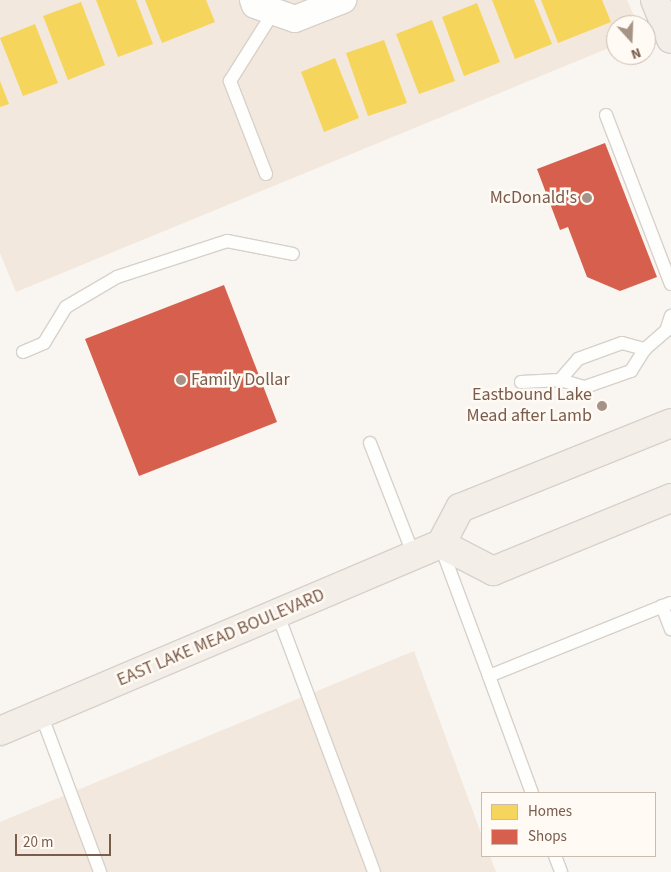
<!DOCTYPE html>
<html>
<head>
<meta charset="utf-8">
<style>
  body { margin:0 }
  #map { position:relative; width:671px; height:872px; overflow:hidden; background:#f9f5f0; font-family:"Source Sans 3",sans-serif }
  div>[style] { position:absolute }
  .residential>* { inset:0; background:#f2e8de }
  .homes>* { inset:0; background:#f6d55c }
  .shops>* { inset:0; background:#d6604d }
  .roads { filter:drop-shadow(1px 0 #d7d1cb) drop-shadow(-1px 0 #d7d1cb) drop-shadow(0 1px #d7d1cb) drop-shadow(0 -1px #d7d1cb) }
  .service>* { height:12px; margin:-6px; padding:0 6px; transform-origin:6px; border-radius:6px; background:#fefefd }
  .minor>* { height:26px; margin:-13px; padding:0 13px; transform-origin:13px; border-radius:13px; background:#fefefd }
  .primary>* { height:28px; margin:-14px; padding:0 14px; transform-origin:14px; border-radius:14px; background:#f3eee8 }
  .dots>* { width:14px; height:14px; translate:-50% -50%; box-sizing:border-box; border:2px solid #fffaf3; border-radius:50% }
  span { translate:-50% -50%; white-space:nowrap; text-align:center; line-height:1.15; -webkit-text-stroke:5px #fffaf3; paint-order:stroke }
  .poi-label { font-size:18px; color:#7a5c4d }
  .right { translate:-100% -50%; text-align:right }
  .left { translate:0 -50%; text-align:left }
  .street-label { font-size:18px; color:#7a5c4d }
  .legend { position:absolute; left:481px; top:792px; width:175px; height:65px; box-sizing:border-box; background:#fffaf3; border:1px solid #cabbb1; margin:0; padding:6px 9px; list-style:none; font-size:15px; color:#7a5c4d }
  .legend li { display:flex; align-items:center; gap:10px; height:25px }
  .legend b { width:25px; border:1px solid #cabbb1 }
  .north { position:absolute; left:606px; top:15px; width:50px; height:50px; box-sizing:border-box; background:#fffaf3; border:1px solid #cabbb1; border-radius:50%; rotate:160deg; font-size:14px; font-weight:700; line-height:20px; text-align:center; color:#7a5c4d }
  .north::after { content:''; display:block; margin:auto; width:18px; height:22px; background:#a69286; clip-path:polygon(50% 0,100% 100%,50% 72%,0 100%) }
  .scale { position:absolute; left:15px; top:834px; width:96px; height:22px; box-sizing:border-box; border:2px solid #7a5c4d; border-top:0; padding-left:6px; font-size:15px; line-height:18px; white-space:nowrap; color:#7a5c4d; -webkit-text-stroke:4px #fffaf3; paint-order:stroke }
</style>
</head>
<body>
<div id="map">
  <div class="residential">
    <i style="clip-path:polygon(0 0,627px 0,638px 25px,616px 25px,616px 45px,16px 292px,0 253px)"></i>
    <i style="clip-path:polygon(414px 651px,482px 836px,482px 856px,490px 856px,496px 872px,0 872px,0 822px)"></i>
  </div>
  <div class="homes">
    <i style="clip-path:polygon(96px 0,136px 0,153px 44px,118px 57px)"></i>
    <i style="clip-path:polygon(145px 0,206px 0,215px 22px,162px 43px)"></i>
    <i style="clip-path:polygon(492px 0,534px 0,552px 44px,515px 59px)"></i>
    <i style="clip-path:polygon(541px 0,602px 0,611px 22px,558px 43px)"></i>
    <i style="clip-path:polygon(81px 2px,105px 65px,68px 80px,43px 16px)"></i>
    <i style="clip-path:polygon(477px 3px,500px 62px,464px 76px,442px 17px)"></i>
    <i style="clip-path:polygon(432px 20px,455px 81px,419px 94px,396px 34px)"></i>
    <i style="clip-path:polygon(35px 24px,58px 83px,23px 96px,0 38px)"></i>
    <i style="clip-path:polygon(384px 40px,407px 103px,368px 116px,346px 53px)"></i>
    <i style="clip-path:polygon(335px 58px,359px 118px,324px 132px,301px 72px)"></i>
    <i style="clip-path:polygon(0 81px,9px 104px,0 107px)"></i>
  </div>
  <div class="shops">
    <i style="clip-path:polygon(605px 143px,657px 277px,620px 291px,587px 277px,568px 227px,560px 230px,537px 169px)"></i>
    <i style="clip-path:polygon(224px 285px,277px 422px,139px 476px,85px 339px)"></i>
  </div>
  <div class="roads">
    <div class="service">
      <i style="left:606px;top:115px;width:181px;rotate:69deg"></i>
      <i style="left:266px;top:174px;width:100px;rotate:-111.2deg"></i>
      <i style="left:230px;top:81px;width:83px;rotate:-57.8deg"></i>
      <i style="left:23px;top:352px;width:23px;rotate:-23deg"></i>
      <i style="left:44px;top:343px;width:42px;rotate:-58.6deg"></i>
      <i style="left:66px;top:307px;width:59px;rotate:-30.5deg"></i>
      <i style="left:117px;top:277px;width:116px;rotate:-18.1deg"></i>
      <i style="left:227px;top:241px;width:67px;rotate:11.1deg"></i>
      <i style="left:560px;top:380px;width:28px;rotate:-49deg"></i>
      <i style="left:578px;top:359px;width:47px;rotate:-20deg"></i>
      <i style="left:622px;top:343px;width:24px;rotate:15deg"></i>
      <i style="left:521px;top:382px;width:39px;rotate:-3deg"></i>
      <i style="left:560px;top:380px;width:26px;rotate:16deg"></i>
      <i style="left:585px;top:387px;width:49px;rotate:-19.2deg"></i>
      <i style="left:631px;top:371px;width:26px;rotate:-58deg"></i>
      <i style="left:645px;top:349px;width:28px;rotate:-41deg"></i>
      <i style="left:666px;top:331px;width:16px;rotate:-72deg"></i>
      <i style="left:370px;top:443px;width:121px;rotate:68.7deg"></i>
      <i style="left:441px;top:547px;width:138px;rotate:69.6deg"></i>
      <i style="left:662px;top:606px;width:25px;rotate:69deg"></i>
      <i style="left:278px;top:615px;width:274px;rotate:69.5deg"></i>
      <i style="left:41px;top:714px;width:169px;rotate:69.5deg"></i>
      <i style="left:532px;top:793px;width:125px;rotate:-110.2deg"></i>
      <i style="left:489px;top:676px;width:196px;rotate:-21.9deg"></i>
      <i style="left:555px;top:856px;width:17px;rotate:69deg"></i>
    </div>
    <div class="minor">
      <i style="left:253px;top:0;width:5px;rotate:68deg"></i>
      <i style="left:255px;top:5px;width:42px;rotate:19.3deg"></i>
      <i style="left:295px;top:19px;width:52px;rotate:-21.6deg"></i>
    </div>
    <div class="primary">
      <i style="left:655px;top:0;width:42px;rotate:67.7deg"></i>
      <i style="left:441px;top:544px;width:59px;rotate:27.4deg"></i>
      <i style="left:493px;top:571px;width:192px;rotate:-22.3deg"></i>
      <i style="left:0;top:731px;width:479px;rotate:-23deg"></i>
      <i style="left:441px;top:544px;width:41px;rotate:-62.2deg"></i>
      <i style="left:460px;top:508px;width:227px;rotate:-21.9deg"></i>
    </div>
  </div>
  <div class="dots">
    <i style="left:587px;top:198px;background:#a69286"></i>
    <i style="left:181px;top:380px;background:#a69286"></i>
    <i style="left:602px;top:406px;background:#a69286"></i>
  </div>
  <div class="poi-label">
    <span class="right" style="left:577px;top:198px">McDonald's</span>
    <span class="left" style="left:191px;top:380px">Family Dollar</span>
    <span class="right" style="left:592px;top:406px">Eastbound Lake<br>Mead after Lamb</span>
  </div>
  <div class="street-label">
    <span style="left:221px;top:638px;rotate:-23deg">EAST LAKE MEAD BOULEVARD</span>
  </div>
  <ul class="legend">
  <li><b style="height:14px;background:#f6d55c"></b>Homes</li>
  <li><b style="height:14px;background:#d6604d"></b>Shops</li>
  </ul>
  <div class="north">N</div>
  <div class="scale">20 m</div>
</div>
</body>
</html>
